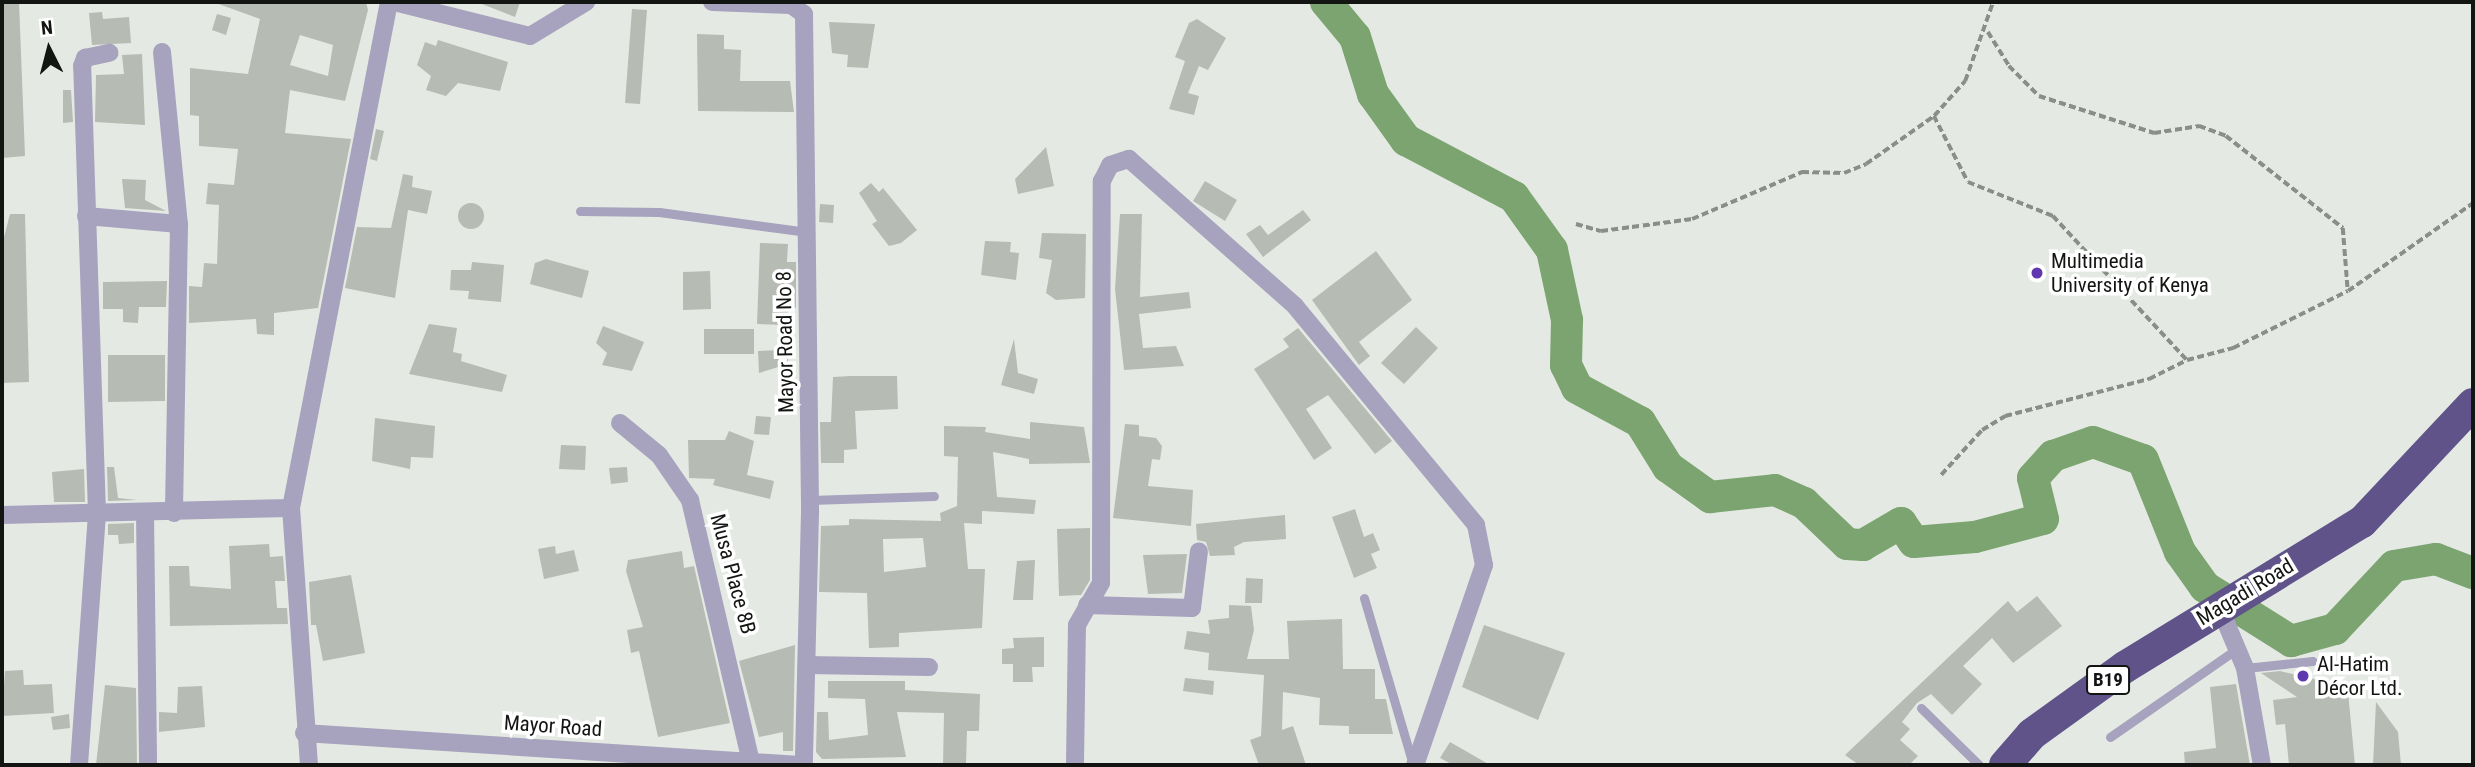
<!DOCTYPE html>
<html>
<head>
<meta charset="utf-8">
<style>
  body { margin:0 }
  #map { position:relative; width:2475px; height:767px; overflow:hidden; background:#e4eae3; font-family:"Roboto Condensed",sans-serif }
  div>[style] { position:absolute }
  .river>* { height:32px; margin:-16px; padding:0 16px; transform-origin:16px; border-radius:16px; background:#7ca470 }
  .building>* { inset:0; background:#b6bbb4 }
  .round { border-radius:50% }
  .path>* { height:3.5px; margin-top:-1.75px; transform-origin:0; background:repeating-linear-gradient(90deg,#8a8e89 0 7px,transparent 0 10.5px) }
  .lane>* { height:9px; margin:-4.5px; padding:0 4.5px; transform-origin:4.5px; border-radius:4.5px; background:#a7a2bd }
  .street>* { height:18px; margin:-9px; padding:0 9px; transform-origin:9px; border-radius:9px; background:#a7a2bd }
  .highway>* { height:32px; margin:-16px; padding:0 16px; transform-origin:16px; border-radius:16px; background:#5f5389 }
  .dots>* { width:19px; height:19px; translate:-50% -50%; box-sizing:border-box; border:4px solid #fff; border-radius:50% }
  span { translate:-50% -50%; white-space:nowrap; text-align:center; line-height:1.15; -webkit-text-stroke:7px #fff; paint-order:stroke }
  .shield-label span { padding:2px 5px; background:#fff; border:2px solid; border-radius:5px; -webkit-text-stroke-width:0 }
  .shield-label { font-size:19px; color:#131512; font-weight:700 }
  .poi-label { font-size:21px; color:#131512 }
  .left { translate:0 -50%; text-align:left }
  .street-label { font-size:21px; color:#131512 }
  .frame { position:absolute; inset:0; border:4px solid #131512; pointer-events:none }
  .north { position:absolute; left:14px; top:14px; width:70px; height:70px; -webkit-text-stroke:5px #fff; paint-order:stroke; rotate:354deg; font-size:19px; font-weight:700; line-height:28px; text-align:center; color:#131512 }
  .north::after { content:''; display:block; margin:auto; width:24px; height:32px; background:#131512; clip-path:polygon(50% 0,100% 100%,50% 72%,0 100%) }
</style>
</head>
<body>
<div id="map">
  <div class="river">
    <i style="left:1326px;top:2px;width:45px;rotate:50.4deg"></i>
    <i style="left:1355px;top:37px;width:60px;rotate:72.5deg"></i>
    <i style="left:1373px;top:94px;width:57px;rotate:54.3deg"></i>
    <i style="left:1406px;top:140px;width:122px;rotate:27.8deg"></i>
    <i style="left:1514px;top:197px;width:65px;rotate:54.4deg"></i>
    <i style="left:1552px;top:250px;width:72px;rotate:77.9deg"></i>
    <i style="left:1567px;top:320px;width:45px;rotate:91.3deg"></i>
    <i style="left:1566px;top:365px;width:25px;rotate:64deg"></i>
    <i style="left:1577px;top:388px;width:72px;rotate:28.4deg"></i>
    <i style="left:1640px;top:422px;width:53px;rotate:58.1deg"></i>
    <i style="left:1668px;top:467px;width:52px;rotate:35.5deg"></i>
    <i style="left:1710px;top:497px;width:65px;rotate:-6.1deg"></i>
    <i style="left:1775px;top:490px;width:32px;rotate:24deg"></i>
    <i style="left:1804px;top:503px;width:59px;rotate:43.6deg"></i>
    <i style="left:1847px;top:544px;width:16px;rotate:4deg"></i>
    <i style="left:1863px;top:545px;width:44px;rotate:-30.1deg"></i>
    <i style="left:1901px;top:523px;width:23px;rotate:56deg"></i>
    <i style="left:1914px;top:542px;width:61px;rotate:-4.7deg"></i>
    <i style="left:1975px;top:537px;width:70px;rotate:-14.8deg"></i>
    <i style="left:2043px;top:519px;width:42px;rotate:-103.7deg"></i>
    <i style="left:2033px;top:478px;width:30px;rotate:-48deg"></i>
    <i style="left:2053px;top:456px;width:42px;rotate:-19.3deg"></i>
    <i style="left:2093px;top:442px;width:53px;rotate:19.8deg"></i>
    <i style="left:2143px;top:460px;width:99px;rotate:68.1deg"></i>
    <i style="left:2180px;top:552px;width:43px;rotate:54.5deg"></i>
    <i style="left:2205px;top:587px;width:102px;rotate:32.1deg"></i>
    <i style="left:2291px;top:641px;width:46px;rotate:-15.3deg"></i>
    <i style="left:2335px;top:629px;width:86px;rotate:-46.9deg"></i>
    <i style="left:2394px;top:566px;width:43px;rotate:-9.5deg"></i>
    <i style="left:2436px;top:559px;width:40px;rotate:21deg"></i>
  </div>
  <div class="building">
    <i style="clip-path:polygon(2px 2px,19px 2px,25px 156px,2px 158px)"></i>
    <i style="clip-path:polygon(evenodd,213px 2px,366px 2px,368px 10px,345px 101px,290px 90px,285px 133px,351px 139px,318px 308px,274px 313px,274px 335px,257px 334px,256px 319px,189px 323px,189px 286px,202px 287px,204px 263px,217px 264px,219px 205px,206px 204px,208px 183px,234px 185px,238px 149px,199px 146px,199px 116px,190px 115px,190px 68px,248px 74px,260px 19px,213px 2px,300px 35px,333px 45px,328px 76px,290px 65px,300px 35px)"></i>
    <i style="clip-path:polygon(477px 2px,520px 2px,515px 17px)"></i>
    <i style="clip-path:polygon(632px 9px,647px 10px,640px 104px,625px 103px)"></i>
    <i style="clip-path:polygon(102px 12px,103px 19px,129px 17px,131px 43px,92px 45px,89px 13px)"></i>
    <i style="clip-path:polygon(217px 14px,231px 18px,226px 35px,212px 30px)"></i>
    <i style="clip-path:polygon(1197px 19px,1226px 38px,1208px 70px,1199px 66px,1188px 93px,1199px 96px,1194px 115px,1169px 109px,1185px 61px,1175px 57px,1189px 23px)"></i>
    <i style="clip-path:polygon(829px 22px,875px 24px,868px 68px,847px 67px,848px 55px,832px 53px)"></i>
    <i style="clip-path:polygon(697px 34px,724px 35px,724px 49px,741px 50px,740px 81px,790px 81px,794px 112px,698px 111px)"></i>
    <i style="clip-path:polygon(438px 40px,508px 62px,500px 91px,458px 83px,446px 96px,426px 90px,431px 76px,417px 65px,425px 42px,436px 46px)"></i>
    <i style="clip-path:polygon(142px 54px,145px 125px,95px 122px,96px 75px,124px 74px,122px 55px)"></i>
    <i style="clip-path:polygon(63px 90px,71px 90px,73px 122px,63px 123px)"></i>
    <i style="clip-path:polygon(376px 129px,384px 131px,377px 161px,370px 159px)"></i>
    <i style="clip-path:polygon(1046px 147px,1054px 186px,1018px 194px,1015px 179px)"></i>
    <i style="clip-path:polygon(403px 174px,413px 176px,412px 187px,432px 191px,427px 214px,408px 210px,395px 298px,345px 288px,357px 227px,391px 228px)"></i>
    <i style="clip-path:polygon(122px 179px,146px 180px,145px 200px,166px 211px,125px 208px)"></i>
    <i style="clip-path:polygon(1205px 181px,1237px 200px,1225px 221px,1193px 201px)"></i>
    <i style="clip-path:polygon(871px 183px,879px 192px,883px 188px,917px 230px,901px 243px,889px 246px,872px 224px,877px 221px,859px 193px)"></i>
    <i class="round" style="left:458px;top:203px;width:26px;height:26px"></i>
    <i style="clip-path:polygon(820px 204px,834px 205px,833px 223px,819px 222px)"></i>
    <i style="clip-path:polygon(1303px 210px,1311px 220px,1263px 257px,1246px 234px,1260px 225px,1268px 235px)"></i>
    <i style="clip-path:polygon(10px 214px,25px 214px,29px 382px,2px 383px,2px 245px)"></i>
    <i style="clip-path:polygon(1120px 214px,1142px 214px,1140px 297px,1189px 292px,1191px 308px,1139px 314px,1143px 348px,1176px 346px,1184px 366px,1124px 370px,1115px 289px)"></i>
    <i style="clip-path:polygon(1042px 233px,1086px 234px,1085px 298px,1056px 300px,1046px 293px,1052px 260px,1039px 258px)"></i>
    <i style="clip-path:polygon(985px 241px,1011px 242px,1010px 252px,1019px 253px,1016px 280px,981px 275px)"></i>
    <i style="clip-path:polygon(760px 243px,788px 244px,787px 262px,796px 262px,796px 308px,788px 308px,788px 325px,757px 324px)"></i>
    <i style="clip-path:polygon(1376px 251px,1412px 300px,1359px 342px,1370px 356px,1359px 365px,1312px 300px)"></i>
    <i style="clip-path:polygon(546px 259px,589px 271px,582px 298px,530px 284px,535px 263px)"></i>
    <i style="clip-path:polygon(472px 262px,504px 265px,501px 302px,468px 299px,469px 291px,450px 290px,451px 270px,471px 270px)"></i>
    <i style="clip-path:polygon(710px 271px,711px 309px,683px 310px,683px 272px)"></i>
    <i style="clip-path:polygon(167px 281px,166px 307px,139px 307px,138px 323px,123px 322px,123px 309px,103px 309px,103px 282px)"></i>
    <i style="clip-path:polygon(429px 324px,457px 328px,453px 352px,462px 354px,461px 361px,507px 375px,502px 392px,409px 374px)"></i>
    <i style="clip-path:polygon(603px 326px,644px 342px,632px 371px,602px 365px,607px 353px,596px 343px)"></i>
    <i style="clip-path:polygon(1416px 327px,1438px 348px,1404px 384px,1381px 363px)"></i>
    <i style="clip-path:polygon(1298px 328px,1392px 441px,1375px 454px,1328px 395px,1306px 409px,1332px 448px,1314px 460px,1254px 369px,1289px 347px,1283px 339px)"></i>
    <i style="clip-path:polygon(704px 329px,754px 329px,754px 354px,704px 354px)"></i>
    <i style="clip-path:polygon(1014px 339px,1018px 373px,1038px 379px,1034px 394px,1001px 385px)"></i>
    <i style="clip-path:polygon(780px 350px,788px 350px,788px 364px,759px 373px,758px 351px)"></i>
    <i style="clip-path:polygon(108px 355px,165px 355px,165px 401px,108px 402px)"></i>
    <i style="clip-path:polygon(851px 376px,897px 376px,898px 409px,855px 411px,857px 449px,844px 450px,844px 463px,821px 463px,820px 422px,831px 422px,833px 377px)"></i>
    <i style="clip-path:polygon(756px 416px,771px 417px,769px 435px,754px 434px)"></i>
    <i style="clip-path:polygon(375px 418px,435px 426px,433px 458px,411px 457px,410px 469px,372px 461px)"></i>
    <i style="clip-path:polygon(evenodd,1030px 422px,1084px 427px,1090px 463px,1029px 464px,1029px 459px,993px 452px,997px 497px,1036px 500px,1034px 514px,982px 511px,982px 524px,964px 523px,968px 569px,985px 569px,982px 628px,899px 633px,899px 647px,869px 648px,867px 593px,819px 592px,821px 526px,849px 525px,849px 519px,941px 521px,940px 513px,957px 506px,958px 457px,944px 456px,944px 426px,986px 427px,985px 432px,1030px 439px,1030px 422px,923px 538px,926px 567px,884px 572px,883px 539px,923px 538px)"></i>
    <i style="clip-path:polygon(1125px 424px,1139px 425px,1139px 436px,1156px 438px,1162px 446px,1160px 460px,1152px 459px,1148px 486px,1193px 490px,1191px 526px,1113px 518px)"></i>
    <i style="clip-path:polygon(729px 431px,754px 441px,747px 475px,774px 481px,770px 499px,713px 485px,715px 479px,689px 478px,688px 440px,725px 440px)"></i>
    <i style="clip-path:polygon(561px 445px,586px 446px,585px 470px,559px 469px)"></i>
    <i style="clip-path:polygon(107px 467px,114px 467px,118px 498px,137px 500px,108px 501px)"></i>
    <i style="clip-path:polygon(627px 467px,628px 482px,611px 484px,609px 468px)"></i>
    <i style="clip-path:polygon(84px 469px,85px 502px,54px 502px,52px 472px)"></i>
    <i style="clip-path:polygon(1355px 509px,1364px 537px,1373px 533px,1380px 550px,1371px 554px,1377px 568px,1354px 578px,1332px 517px)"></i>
    <i style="clip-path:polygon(1285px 515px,1286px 539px,1244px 542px,1234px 547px,1235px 555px,1210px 556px,1206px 542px,1197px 540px,1196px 524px)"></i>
    <i style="clip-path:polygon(134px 523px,134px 543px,119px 544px,118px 535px,108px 535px,108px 524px)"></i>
    <i style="clip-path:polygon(1090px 528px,1090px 580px,1081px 595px,1059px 596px,1057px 529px)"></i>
    <i style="clip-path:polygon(269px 544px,270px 557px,283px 556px,285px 581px,275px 581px,277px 608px,287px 608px,288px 624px,170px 626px,169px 566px,189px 566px,190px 586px,231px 589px,229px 546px)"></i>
    <i style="clip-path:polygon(555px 546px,556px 554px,574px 550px,579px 571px,544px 579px,538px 549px)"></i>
    <i style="clip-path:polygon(682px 551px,684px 568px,694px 566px,730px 723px,658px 737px,639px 651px,631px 653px,627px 630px,643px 627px,626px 571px,628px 560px)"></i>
    <i style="clip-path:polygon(1187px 554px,1182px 593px,1148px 594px,1143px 555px)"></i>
    <i style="clip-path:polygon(1035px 560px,1033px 600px,1013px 600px,1017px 561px)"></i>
    <i style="clip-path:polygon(351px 575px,365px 653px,323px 661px,316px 625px,311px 625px,309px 582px)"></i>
    <i style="clip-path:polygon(1246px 578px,1263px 579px,1262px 603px,1245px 603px)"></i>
    <i style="clip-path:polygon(2037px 596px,2062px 626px,2013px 663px,1992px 638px,1963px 666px,1982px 684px,1952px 715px,1931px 694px,1917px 703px,1902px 722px,1910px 729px,1900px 740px,1918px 756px,1909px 765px,1859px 765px,1845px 755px,2008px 601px,2017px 612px)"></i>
    <i style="clip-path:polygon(1229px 605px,1251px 606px,1254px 630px,1247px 659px,1289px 659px,1287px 621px,1342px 619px,1343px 669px,1375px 669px,1375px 699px,1386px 699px,1393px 734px,1349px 734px,1349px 726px,1319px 725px,1320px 698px,1283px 692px,1282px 730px,1293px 726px,1306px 765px,1259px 765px,1250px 740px,1261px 736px,1264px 675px,1208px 670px,1209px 653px,1184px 649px,1187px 631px,1210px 634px,1208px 620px,1229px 618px)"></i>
    <i style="clip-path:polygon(1484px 625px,1565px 653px,1538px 720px,1462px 687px)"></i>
    <i style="clip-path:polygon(1044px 637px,1044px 667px,1032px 667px,1033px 682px,1013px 682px,1013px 664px,1002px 664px,1002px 649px,1014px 648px,1013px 638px)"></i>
    <i style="clip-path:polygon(795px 645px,793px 751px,783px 751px,783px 732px,759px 737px,739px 661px)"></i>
    <i style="clip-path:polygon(23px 670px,24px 685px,52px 684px,54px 713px,2px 716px,5px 671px)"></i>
    <i style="clip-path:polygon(2280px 671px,2331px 683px,2331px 694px,2348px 692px,2355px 765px,2289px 765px,2285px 724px,2276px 725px,2273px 700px,2297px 697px,2261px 673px)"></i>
    <i style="clip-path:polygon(1185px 678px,1214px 681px,1213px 695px,1183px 691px)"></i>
    <i style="clip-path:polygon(828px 681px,905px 681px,905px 690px,980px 694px,979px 731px,967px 731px,966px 765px,943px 765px,944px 713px,897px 712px,906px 757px,822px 759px,816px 752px,817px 712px,828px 712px,829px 740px,868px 735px,865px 699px,828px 698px)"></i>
    <i style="clip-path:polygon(2236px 684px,2250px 765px,2185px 765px,2184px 752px,2216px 748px,2210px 687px)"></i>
    <i style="clip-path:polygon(105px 685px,136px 688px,137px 765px,96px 765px)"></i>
    <i style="clip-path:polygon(202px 686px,205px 727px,159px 732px,159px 712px,177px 713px,178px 687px)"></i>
    <i style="clip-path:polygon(2376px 702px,2398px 732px,2401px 765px,2373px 765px)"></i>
    <i style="clip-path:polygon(69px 714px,70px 728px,53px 730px,51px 717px)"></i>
    <i style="clip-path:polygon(1450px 742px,1490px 765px,1453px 765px,1440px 758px)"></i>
  </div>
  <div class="path">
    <i style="left:1988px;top:32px;width:40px;rotate:58deg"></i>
    <i style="left:2009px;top:66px;width:42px;rotate:45deg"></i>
    <i style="left:2039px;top:96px;width:121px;rotate:17.8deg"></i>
    <i style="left:2154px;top:133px;width:46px;rotate:-8.8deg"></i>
    <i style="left:2199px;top:126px;width:29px;rotate:20deg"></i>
    <i style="left:2226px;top:136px;width:149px;rotate:38.2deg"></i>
    <i style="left:2343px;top:228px;width:63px;rotate:85.5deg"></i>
    <i style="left:1934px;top:116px;width:74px;rotate:62.7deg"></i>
    <i style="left:1968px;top:182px;width:92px;rotate:21.8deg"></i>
    <i style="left:2053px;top:216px;width:197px;rotate:47.1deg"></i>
    <i style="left:1576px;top:224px;width:26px;rotate:16deg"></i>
    <i style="left:1601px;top:231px;width:92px;rotate:-7.5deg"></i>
    <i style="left:1692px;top:219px;width:120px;rotate:-23.1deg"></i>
    <i style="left:1802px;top:172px;width:42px;rotate:1.4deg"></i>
    <i style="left:1844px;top:173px;width:24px;rotate:-22deg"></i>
    <i style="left:1866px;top:164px;width:83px;rotate:-35.2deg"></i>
    <i style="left:1934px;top:116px;width:47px;rotate:-48.5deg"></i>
    <i style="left:1965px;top:81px;width:84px;rotate:-70.5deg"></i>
    <i style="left:1941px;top:475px;width:61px;rotate:-47.7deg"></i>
    <i style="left:1982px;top:430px;width:27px;rotate:-31deg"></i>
    <i style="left:2005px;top:416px;width:149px;rotate:-14.4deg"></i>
    <i style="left:2149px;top:379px;width:42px;rotate:-26.6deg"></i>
    <i style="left:2187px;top:360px;width:48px;rotate:-14.6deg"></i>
    <i style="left:2233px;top:348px;width:128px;rotate:-26.4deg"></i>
    <i style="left:2348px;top:291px;width:153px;rotate:-35.1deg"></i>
  </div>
  <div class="lane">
    <i style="left:580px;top:211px;width:79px;rotate:0.7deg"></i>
    <i style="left:659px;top:212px;width:148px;rotate:7.7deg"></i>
    <i style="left:810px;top:500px;width:124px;rotate:-1.8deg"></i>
    <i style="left:1364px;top:598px;width:173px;rotate:73.6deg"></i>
    <i style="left:2245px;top:668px;width:68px;rotate:-5.9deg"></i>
    <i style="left:1921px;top:708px;width:81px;rotate:44.5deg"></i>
    <i style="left:2110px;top:737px;width:156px;rotate:-34.8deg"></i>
  </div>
  <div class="street">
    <i style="left:394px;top:2px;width:140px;rotate:14deg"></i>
    <i style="left:530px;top:36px;width:66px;rotate:-31.3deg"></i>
    <i style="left:712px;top:2px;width:79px;rotate:2.2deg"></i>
    <i style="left:791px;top:5px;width:16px;rotate:35deg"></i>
    <i style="left:804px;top:14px;width:498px;rotate:89.3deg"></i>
    <i style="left:810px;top:512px;width:253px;rotate:91.4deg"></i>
    <i style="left:162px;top:52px;width:173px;rotate:84.4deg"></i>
    <i style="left:179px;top:224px;width:289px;rotate:91deg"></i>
    <i style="left:86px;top:216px;width:93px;rotate:4.9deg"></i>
    <i style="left:620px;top:423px;width:50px;rotate:39.4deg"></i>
    <i style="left:659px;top:455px;width:55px;rotate:55.4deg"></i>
    <i style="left:690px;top:500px;width:269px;rotate:76.9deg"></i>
    <i style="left:145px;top:513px;width:252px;rotate:89.3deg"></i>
    <i style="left:2px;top:515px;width:289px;rotate:-1.4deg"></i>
    <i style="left:1087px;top:605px;width:105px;rotate:1.6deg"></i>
    <i style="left:1192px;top:608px;width:57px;rotate:-83deg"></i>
    <i style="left:2219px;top:606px;width:67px;rotate:67.2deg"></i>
    <i style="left:2245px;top:668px;width:98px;rotate:80.1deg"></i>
    <i style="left:807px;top:665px;width:122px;rotate:0.9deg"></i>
    <i style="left:304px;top:733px;width:497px;rotate:3.7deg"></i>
    <i style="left:79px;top:765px;width:253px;rotate:-85.9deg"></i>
    <i style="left:97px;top:513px;width:447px;rotate:-91.9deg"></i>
    <i style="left:82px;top:66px;width:9px;rotate:-69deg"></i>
    <i style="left:85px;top:58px;width:25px;rotate:-12deg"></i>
    <i style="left:309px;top:765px;width:258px;rotate:-94deg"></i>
    <i style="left:291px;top:508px;width:515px;rotate:-79.04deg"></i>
    <i style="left:1075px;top:765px;width:140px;rotate:-89.2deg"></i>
    <i style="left:1077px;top:625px;width:48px;rotate:-60.3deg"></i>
    <i style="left:1101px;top:583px;width:402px;rotate:-89.9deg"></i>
    <i style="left:1102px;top:181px;width:18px;rotate:-63deg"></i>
    <i style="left:1110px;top:165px;width:20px;rotate:-18deg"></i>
    <i style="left:1129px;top:159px;width:222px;rotate:41.5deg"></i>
    <i style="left:1295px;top:306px;width:284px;rotate:50.4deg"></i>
    <i style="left:1476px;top:525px;width:41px;rotate:78.7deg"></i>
    <i style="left:1484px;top:565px;width:212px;rotate:109deg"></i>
  </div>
  <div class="highway">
    <i style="left:2005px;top:765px;width:41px;rotate:-48.9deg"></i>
    <i style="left:2032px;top:734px;width:115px;rotate:-35.8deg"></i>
    <i style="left:2125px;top:667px;width:278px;rotate:-31.5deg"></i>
    <i style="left:2362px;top:522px;width:162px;rotate:-46.8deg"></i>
  </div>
  <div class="dots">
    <i style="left:2037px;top:273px;background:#5f37af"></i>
    <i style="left:2303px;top:676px;background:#5f37af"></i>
  </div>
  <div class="shield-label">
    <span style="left:2108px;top:680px">B19</span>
  </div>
  <div class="poi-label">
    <span class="left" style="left:2051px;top:273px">Multimedia<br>University of Kenya</span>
    <span class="left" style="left:2317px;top:676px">Al-Hatim<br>Décor Ltd.</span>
  </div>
  <div class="street-label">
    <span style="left:785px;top:342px;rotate:-91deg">Mayor Road No 8</span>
    <span style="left:733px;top:574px;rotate:75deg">Musa Place 8B</span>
    <span style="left:2245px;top:592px;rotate:-31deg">Magadi Road</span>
    <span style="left:553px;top:726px;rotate:4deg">Mayor Road</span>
  </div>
  <div class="frame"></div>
  <div class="north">N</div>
</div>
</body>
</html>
